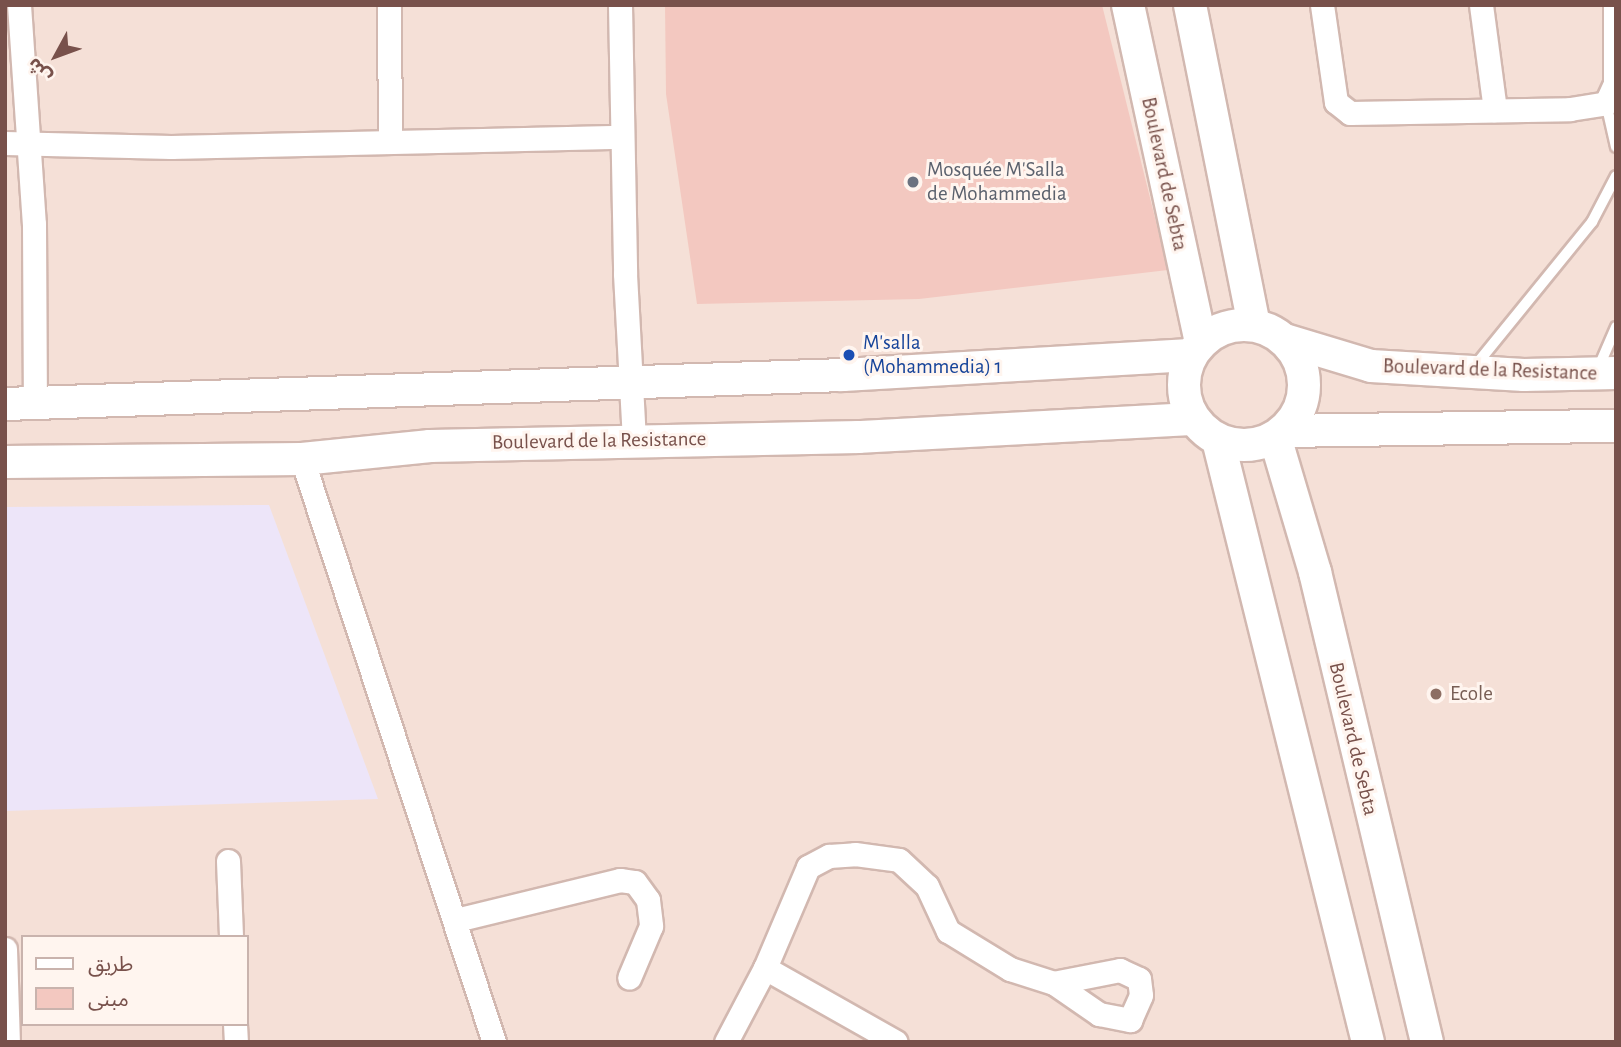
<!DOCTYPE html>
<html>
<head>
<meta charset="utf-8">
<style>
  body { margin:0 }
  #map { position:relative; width:1621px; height:1047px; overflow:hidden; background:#fdf0e9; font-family:"Alegreya Sans","Noto Sans Arabic",sans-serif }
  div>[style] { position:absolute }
  .residential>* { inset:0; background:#f5e0d7 }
  .education>* { inset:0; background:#ede5f9 }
  .building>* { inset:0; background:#f3c8c0 }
  .roads { filter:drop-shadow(2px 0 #d2b8b0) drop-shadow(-2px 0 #d2b8b0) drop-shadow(0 2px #d2b8b0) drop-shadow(0 -2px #d2b8b0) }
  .lane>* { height:10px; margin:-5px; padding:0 5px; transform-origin:5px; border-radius:5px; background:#fff }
  .street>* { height:23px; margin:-11.5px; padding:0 11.5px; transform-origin:11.5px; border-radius:11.5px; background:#fff }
  .secondary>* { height:32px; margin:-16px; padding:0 16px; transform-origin:16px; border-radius:16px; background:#fff }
  .secondary>.ring { margin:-16px; padding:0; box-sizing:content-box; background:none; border:32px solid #fff; border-radius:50% }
  .dots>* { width:19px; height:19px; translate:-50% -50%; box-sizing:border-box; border:4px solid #fff5ef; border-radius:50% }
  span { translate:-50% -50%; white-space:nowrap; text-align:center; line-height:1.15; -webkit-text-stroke:6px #fff5ef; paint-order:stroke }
  .worship-label { font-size:21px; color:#5b616d }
  .left { translate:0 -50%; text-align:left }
  .street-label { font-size:21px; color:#78514b }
  .transit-label { font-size:21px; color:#164399 }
  .education-label { font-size:21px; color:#785e54 }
  .frame { position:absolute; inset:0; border:7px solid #78514b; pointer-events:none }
  .legend { position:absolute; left:21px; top:935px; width:228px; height:91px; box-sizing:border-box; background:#fff5ef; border:2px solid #c9b3ad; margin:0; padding:9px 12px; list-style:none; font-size:21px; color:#78514b }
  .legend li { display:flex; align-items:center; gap:14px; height:35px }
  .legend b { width:35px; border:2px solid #c9b3ad }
  .north { position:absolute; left:21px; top:21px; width:70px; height:70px; -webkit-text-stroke:5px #fff5ef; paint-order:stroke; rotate:229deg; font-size:19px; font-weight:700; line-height:28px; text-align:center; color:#78514b }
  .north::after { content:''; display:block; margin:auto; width:24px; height:32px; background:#78514b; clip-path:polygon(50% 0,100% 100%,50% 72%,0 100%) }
</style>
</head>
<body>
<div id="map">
  <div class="residential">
    <i style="clip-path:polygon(evenodd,5px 5px,1616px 5px,1616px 1042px,5px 1042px,5px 5px,23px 937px,247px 937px,247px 1024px,23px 1024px,23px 937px)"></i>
  </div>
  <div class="education">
    <i style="clip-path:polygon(269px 505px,378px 799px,5px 811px,5px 507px)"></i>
  </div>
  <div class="building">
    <i style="clip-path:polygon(665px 5px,1102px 5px,1168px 270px,919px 299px,697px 304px,666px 94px)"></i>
  </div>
  <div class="roads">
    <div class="lane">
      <i style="left:1606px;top:103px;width:45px;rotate:77.2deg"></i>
      <i style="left:1475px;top:366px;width:186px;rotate:-50.9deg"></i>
      <i style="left:1592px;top:222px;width:52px;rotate:-62.4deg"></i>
      <i style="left:1597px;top:371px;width:48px;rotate:-66.6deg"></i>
    </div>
    <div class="street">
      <i style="left:19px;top:5px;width:220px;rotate:86.1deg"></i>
      <i style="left:34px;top:224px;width:179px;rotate:89.7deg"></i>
      <i style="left:389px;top:5px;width:135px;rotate:89.6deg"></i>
      <i style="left:620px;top:5px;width:269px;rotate:88.9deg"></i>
      <i style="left:625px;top:274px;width:165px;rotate:86.9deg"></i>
      <i style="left:1322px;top:5px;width:98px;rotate:81.8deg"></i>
      <i style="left:1336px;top:102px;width:18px;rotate:38deg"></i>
      <i style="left:1350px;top:113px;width:220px;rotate:-1deg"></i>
      <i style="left:1570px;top:109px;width:36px;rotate:-9deg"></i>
      <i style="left:1606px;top:103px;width:21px;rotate:-65deg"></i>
      <i style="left:1615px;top:84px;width:79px;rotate:-90deg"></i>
      <i style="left:1481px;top:5px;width:106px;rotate:82.4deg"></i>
      <i style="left:5px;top:143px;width:166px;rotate:1.4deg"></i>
      <i style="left:171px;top:147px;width:451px;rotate:-1.3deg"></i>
      <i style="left:302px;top:459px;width:614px;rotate:71.77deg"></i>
      <i style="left:228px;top:861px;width:76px;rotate:87.7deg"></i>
      <i style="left:456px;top:920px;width:169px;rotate:-13.7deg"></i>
      <i style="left:620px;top:880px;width:15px;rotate:8deg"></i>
      <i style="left:635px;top:882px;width:22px;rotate:54deg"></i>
      <i style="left:648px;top:900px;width:26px;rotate:83deg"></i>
      <i style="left:651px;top:926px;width:56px;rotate:112.9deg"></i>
      <i style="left:5px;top:949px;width:93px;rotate:88.2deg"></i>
      <i style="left:765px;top:968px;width:150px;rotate:29.5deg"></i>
      <i style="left:235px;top:1024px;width:18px;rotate:87deg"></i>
      <i style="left:726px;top:1042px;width:84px;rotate:-62.2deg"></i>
      <i style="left:765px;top:968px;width:110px;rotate:-66.9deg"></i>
      <i style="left:808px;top:867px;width:24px;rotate:-28deg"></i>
      <i style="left:829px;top:856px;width:26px;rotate:-4deg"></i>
      <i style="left:855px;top:854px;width:44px;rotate:7.8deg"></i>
      <i style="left:899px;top:860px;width:38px;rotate:43deg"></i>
      <i style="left:927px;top:886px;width:50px;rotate:65deg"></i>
      <i style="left:948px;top:931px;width:73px;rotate:31.5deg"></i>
      <i style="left:1010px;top:969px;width:46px;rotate:17.7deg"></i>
      <i style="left:1054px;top:983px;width:55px;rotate:34.6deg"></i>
      <i style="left:1099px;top:1014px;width:32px;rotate:11deg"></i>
      <i style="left:1130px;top:1020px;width:27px;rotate:-66deg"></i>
      <i style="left:1141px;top:995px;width:16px;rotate:-97deg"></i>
      <i style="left:1139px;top:979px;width:21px;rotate:-155deg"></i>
      <i style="left:1120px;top:970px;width:67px;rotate:168.9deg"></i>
    </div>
    <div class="secondary">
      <i style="left:1128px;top:5px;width:346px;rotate:77.8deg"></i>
      <i style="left:1190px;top:5px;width:326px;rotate:78.7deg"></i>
      <i class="ring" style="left:1184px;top:325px;width:88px;height:88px"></i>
      <i style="left:1285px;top:340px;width:90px;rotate:16.8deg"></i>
      <i style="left:1371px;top:366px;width:153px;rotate:3.4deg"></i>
      <i style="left:1524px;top:375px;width:92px;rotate:-1.2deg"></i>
      <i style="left:5px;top:404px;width:838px;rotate:-1.98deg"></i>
      <i style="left:842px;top:375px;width:350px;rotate:-3.3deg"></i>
      <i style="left:1284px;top:431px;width:332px;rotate:-0.9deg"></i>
      <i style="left:1275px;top:437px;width:141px;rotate:73.5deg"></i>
      <i style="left:1315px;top:572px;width:483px;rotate:76.6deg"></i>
      <i style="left:1218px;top:440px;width:620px;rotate:76.01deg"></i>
      <i style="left:5px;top:462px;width:297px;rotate:-0.6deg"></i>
      <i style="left:302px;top:459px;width:129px;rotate:-5.8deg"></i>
      <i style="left:430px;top:446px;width:429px;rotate:-1.2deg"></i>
      <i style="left:859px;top:437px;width:335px;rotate:-3.1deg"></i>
    </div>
  </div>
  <div class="dots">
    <i style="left:913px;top:182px;background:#6b7280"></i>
    <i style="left:849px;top:355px;background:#1a4fb4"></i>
    <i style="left:1436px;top:694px;background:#8d6e63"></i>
  </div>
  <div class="worship-label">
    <span class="left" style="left:927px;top:182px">Mosquée M'Salla<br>de Mohammedia</span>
  </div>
  <div class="street-label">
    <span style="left:1164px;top:174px;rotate:78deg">Boulevard de Sebta</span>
    <span style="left:1490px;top:370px;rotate:2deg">Boulevard de la Resistance</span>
    <span style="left:599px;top:441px;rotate:-1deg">Boulevard de la Resistance</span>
    <span style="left:1353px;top:739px;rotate:77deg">Boulevard de Sebta</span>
  </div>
  <div class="transit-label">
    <span class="left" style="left:863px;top:355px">M'salla<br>(Mohammedia) 1</span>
  </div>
  <div class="education-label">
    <span class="left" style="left:1450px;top:694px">Ecole</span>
  </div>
  <div class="frame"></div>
  <ul class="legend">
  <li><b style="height:9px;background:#fff"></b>طريق</li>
  <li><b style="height:19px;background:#f3c8c0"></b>مبنى</li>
  </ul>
  <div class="north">ش</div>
</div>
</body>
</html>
